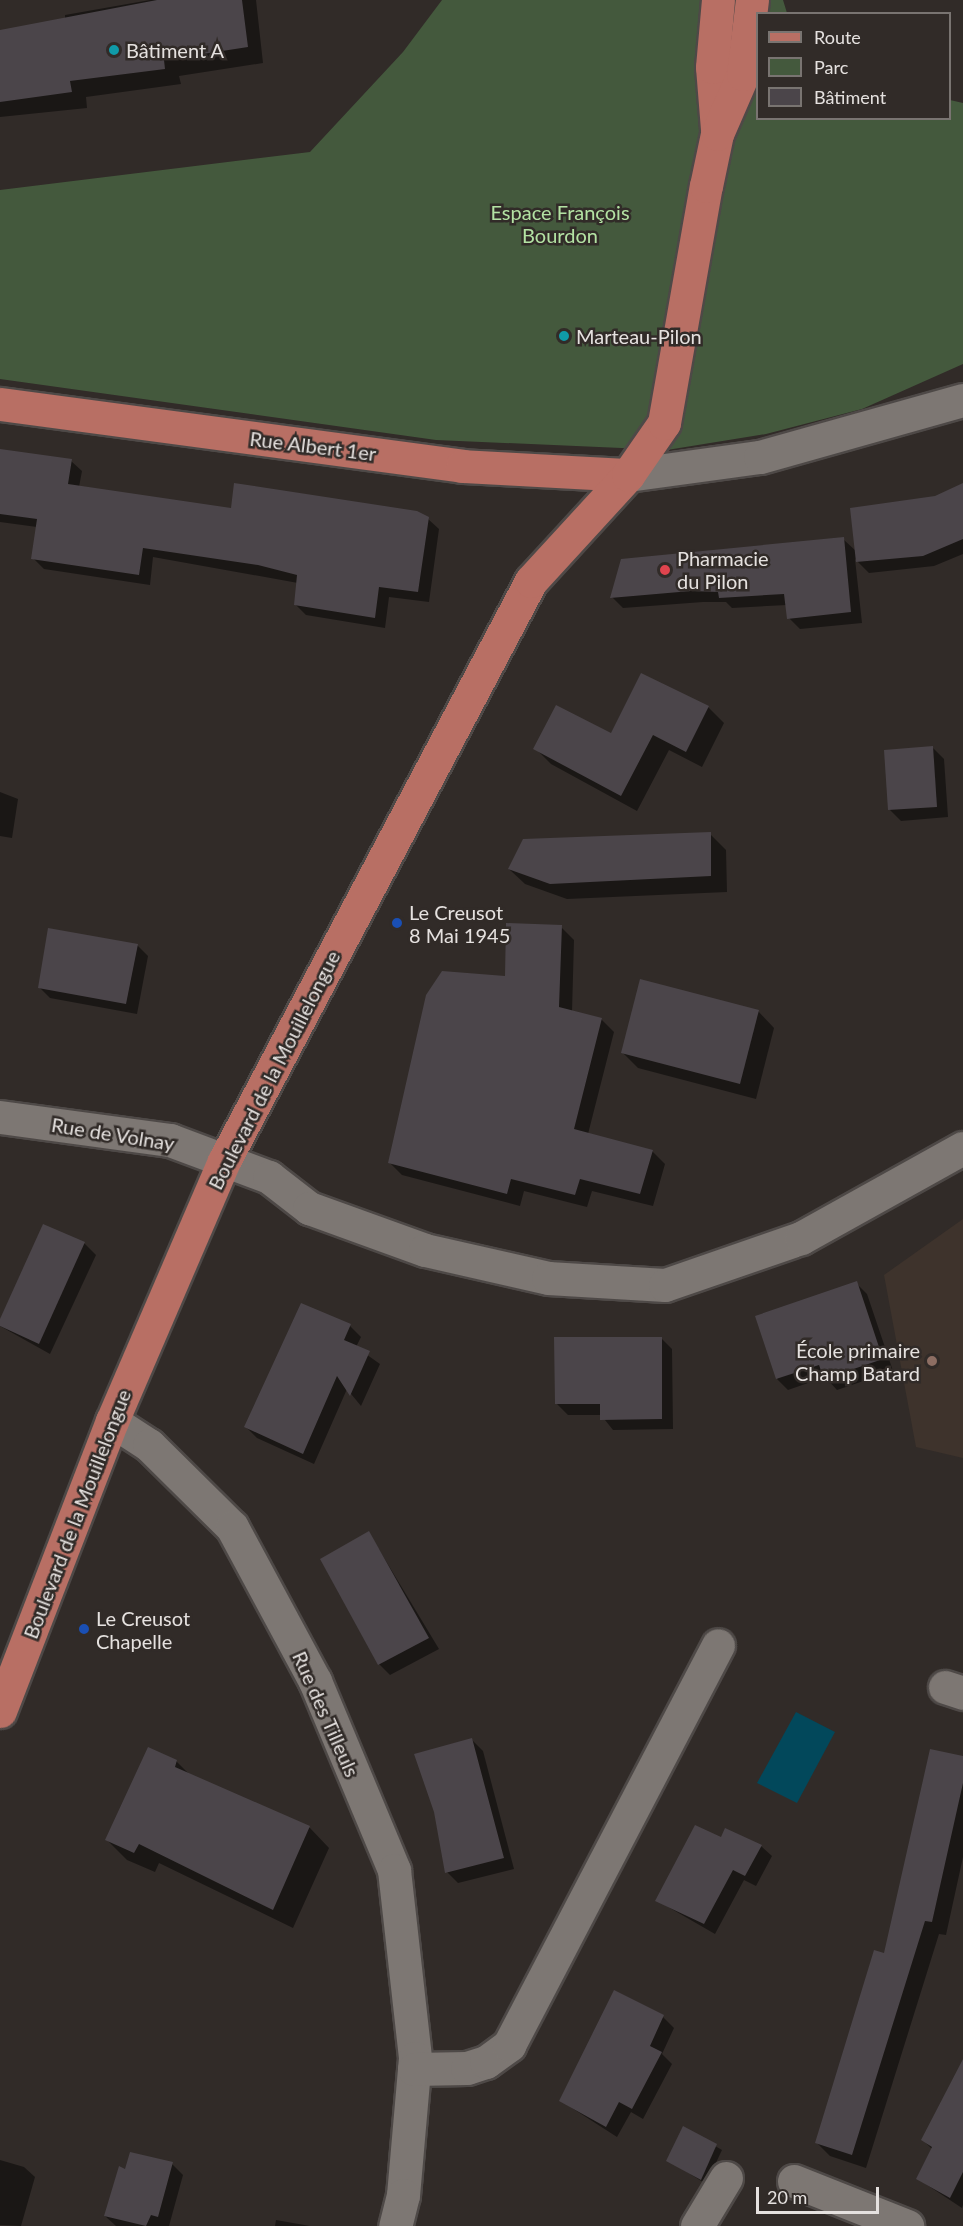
<!DOCTYPE html>
<html>
<head>
<meta charset="utf-8">
<style>
  body { margin:0 }
  #map { position:relative; width:963px; height:2226px; overflow:hidden; background:#312b28; font-family:Lato,sans-serif }
  div>[style] { position:absolute }
  .built>* { inset:0; background:#3e332c }
  .green>* { inset:0; background:#44593d }
  .water>* { inset:0; background:#02485b }
  .shadow>* { inset:0; background:#0007 }
  .building>* { inset:0; background:#4b454a }
  .roads { filter:drop-shadow(2px 0 #4e4947) drop-shadow(-2px 0 #4e4947) drop-shadow(0 2px #4e4947) drop-shadow(0 -2px #4e4947) }
  .minor>* { height:33px; margin:-16.5px; padding:0 16.5px; transform-origin:16.5px; border-radius:16.5px; background:#7d7773 }
  .major>* { height:33px; margin:-16.5px; padding:0 16.5px; transform-origin:16.5px; border-radius:16.5px; background:#b86f64 }
  .dots>* { width:16px; height:16px; translate:-50% -50%; box-sizing:border-box; border:3px solid #312b28; border-radius:50% }
  span { translate:-50% -50%; white-space:nowrap; text-align:center; line-height:1.15; -webkit-text-stroke:5px #312b28; paint-order:stroke }
  .poi-label { font-size:20px; color:#e5e1df }
  .left { translate:0 -50%; text-align:left }
  .right { translate:-100% -50%; text-align:right }
  .park-label { font-size:20px; color:#b3e2a3 }
  .street-label { font-size:20px; color:#e5e1df }
  .legend { position:absolute; left:756px; top:12px; width:195px; height:108px; box-sizing:border-box; background:#312b28; border:2px solid #797471; margin:0; padding:8px 10px; list-style:none; font-size:18px; color:#e5e1df }
  .legend li { display:flex; align-items:center; gap:12px; height:30px }
  .legend b { width:30px; border:2px solid #797471 }
  .scale { position:absolute; left:756px; top:2187px; width:123px; height:27px; box-sizing:border-box; border:3px solid #e5e1df; border-top:0; padding-left:8px; font-size:18px; line-height:21px; white-space:nowrap; color:#e5e1df; -webkit-text-stroke:4px #312b28; paint-order:stroke }
</style>
</head>
<body>
<div id="map">
  <div class="built">
    <i style="clip-path:polygon(963px 1219px,963px 1458px,916px 1447px,884px 1275px)"></i>
  </div>
  <div class="green">
    <i style="clip-path:polygon(442px 0,783px 0,787px 13px,758px 14px,758px 118px,950px 118px,950px 100px,963px 103px,963px 364px,862px 409px,766px 434px,667px 450px,436px 440px,0 379px,0 190px,310px 152px,403px 52px)"></i>
  </div>
  <div class="water">
    <i style="clip-path:polygon(796px 1712px,835px 1732px,797px 1803px,757px 1783px)"></i>
  </div>
  <div class="shadow">
    <i style="clip-path:polygon(150px 0,256px 0,263px 63px,179px 76px,181px 84px,86px 97px,87px 108px,0 117px,0 31px,65px 23px,65px 15px)"></i>
    <i style="clip-path:polygon(0 450px,71px 461px,82px 471px,79px 487px,232px 510px,428px 519px,439px 529px,429px 602px,389px 597px,385px 628px,306px 615px,295px 604px,298px 583px,153px 557px,150px 585px,44px 569px,33px 558px,37px 527px,0 522px)"></i>
    <i style="clip-path:polygon(963px 485px,963px 554px,934px 566px,869px 573px,855px 559px,862px 623px,800px 629px,789px 618px,787px 605px,732px 608px,726px 602px,703px 602px,623px 608px,612px 597px,843px 539px,857px 552px)"></i>
    <i style="clip-path:polygon(708px 707px,724px 723px,702px 767px,669px 750px,637px 811px,551px 764px,535px 748px,611px 735px)"></i>
    <i style="clip-path:polygon(933px 748px,944px 759px,948px 817px,901px 821px,890px 810px)"></i>
    <i style="clip-path:polygon(0 792px,18px 799px,12px 838px,0 836px)"></i>
    <i style="clip-path:polygon(710px 834px,726px 850px,727px 892px,567px 899px,525px 884px,509px 869px)"></i>
    <i style="clip-path:polygon(561px 927px,574px 940px,572px 1012px,601px 1019px,614px 1032px,588px 1134px,652px 1151px,665px 1164px,653px 1206px,592px 1191px,587px 1207px,524px 1191px,520px 1206px,402px 1175px,389px 1162px,506px 977px)"></i>
    <i style="clip-path:polygon(137px 945px,148px 956px,137px 1014px,50px 998px,39px 987px)"></i>
    <i style="clip-path:polygon(758px 1011px,774px 1028px,756px 1099px,638px 1068px,622px 1052px)"></i>
    <i style="clip-path:polygon(44px 1226px,84px 1243px,96px 1255px,50px 1354px,0 1326px)"></i>
    <i style="clip-path:polygon(856px 1283px,867px 1294px,893px 1371px,837px 1390px,825px 1377px,788px 1390px,777px 1379px)"></i>
    <i style="clip-path:polygon(350px 1326px,361px 1337px,356px 1347px,380px 1364px,361px 1406px,347px 1389px,314px 1464px,257px 1438px,246px 1427px)"></i>
    <i style="clip-path:polygon(661px 1338px,672px 1349px,673px 1429px,613px 1430px,601px 1415px,568px 1415px,557px 1404px)"></i>
    <i style="clip-path:polygon(369px 1533px,439px 1649px,390px 1675px,379px 1664px)"></i>
    <i style="clip-path:polygon(472px 1740px,483px 1751px,514px 1869px,458px 1883px,447px 1872px)"></i>
    <i style="clip-path:polygon(963px 1758px,963px 1857px,946px 1935px,939px 1934px,866px 2168px,830px 2156px,817px 2143px)"></i>
    <i style="clip-path:polygon(176px 1761px,193px 1778px,310px 1828px,329px 1848px,293px 1928px,159px 1863px,155px 1872px,127px 1860px,107px 1840px)"></i>
    <i style="clip-path:polygon(721px 1839px,761px 1846px,772px 1856px,756px 1886px,744px 1880px,715px 1934px,656px 1900px)"></i>
    <i style="clip-path:polygon(663px 2017px,674px 2028px,662px 2054px,672px 2064px,643px 2119px,631px 2112px,617px 2137px,561px 2101px)"></i>
    <i style="clip-path:polygon(963px 2063px,963px 2205px,962px 2208px,918px 2179px,932px 2149px,923px 2140px)"></i>
    <i style="clip-path:polygon(684px 2128px,722px 2150px,706px 2184px,668px 2160px)"></i>
    <i style="clip-path:polygon(0 2160px,24px 2167px,35px 2177px,21px 2226px,0 2225px)"></i>
    <i style="clip-path:polygon(172px 2164px,183px 2175px,169px 2226px,116px 2226px,105px 2216px,126px 2171px)"></i>
    <i style="clip-path:polygon(276px 2220px,310px 2226px,275px 2226px)"></i>
  </div>
  <div class="building">
    <i style="clip-path:polygon(157px 0,242px 0,248px 47px,164px 60px,165px 69px,70px 81px,72px 92px,0 102px,0 30px)"></i>
    <i style="clip-path:polygon(0 449px,72px 459px,68px 484px,231px 508px,234px 483px,417px 511px,429px 517px,418px 592px,379px 587px,375px 618px,294px 605px,297px 575px,258px 565px,143px 548px,139px 575px,31px 559px,37px 519px,0 514px)"></i>
    <i style="clip-path:polygon(963px 483px,963px 539px,923px 556px,856px 562px,850px 508px,935px 496px)"></i>
    <i style="clip-path:polygon(844px 537px,851px 612px,787px 619px,784px 594px,719px 598px,718px 592px,691px 591px,610px 598px,621px 559px)"></i>
    <i style="clip-path:polygon(641px 673px,709px 706px,686px 752px,653px 735px,621px 796px,533px 749px,556px 705px,611px 733px)"></i>
    <i style="clip-path:polygon(933px 746px,937px 807px,888px 810px,884px 750px)"></i>
    <i style="clip-path:polygon(711px 832px,711px 876px,550px 884px,508px 869px,523px 839px)"></i>
    <i style="clip-path:polygon(506px 923px,562px 925px,559px 1007px,602px 1018px,574px 1129px,653px 1150px,640px 1194px,580px 1179px,575px 1195px,511px 1179px,507px 1194px,388px 1163px,426px 995px,442px 971px,505px 976px)"></i>
    <i style="clip-path:polygon(48px 928px,138px 944px,126px 1004px,38px 988px)"></i>
    <i style="clip-path:polygon(640px 979px,759px 1010px,740px 1084px,621px 1053px)"></i>
    <i style="clip-path:polygon(43px 1224px,85px 1242px,39px 1344px,0 1326px,0 1319px)"></i>
    <i style="clip-path:polygon(857px 1281px,883px 1359px,824px 1379px,819px 1365px,776px 1379px,755px 1316px)"></i>
    <i style="clip-path:polygon(301px 1303px,351px 1324px,344px 1340px,370px 1351px,350px 1396px,337px 1376px,303px 1454px,244px 1427px)"></i>
    <i style="clip-path:polygon(554px 1337px,662px 1337px,662px 1419px,600px 1420px,600px 1404px,555px 1404px)"></i>
    <i style="clip-path:polygon(369px 1531px,429px 1638px,378px 1665px,320px 1559px)"></i>
    <i style="clip-path:polygon(472px 1738px,504px 1858px,445px 1873px,434px 1812px,414px 1754px)"></i>
    <i style="clip-path:polygon(148px 1747px,177px 1760px,175px 1767px,310px 1826px,273px 1910px,139px 1844px,134px 1853px,105px 1840px)"></i>
    <i style="clip-path:polygon(930px 1749px,963px 1756px,963px 1783px,932px 1922px,925px 1921px,852px 2155px,815px 2143px,874px 1950px,884px 1953px)"></i>
    <i style="clip-path:polygon(695px 1825px,721px 1837px,725px 1828px,762px 1845px,745px 1876px,733px 1870px,704px 1924px,655px 1901px)"></i>
    <i style="clip-path:polygon(614px 1990px,664px 2015px,650px 2046px,662px 2052px,632px 2109px,619px 2102px,606px 2127px,559px 2101px)"></i>
    <i style="clip-path:polygon(963px 2059px,963px 2172px,950px 2198px,916px 2179px,932px 2147px,921px 2140px)"></i>
    <i style="clip-path:polygon(683px 2126px,717px 2144px,701px 2180px,666px 2161px)"></i>
    <i style="clip-path:polygon(130px 2152px,173px 2162px,158px 2217px,151px 2215px,146px 2226px,104px 2216px,119px 2166px,125px 2169px)"></i>
  </div>
  <div class="roads">
    <div class="minor">
      <i style="left:628px;top:475px;width:133px;rotate:-7.8deg"></i>
      <i style="left:760px;top:457px;width:211px;rotate:-15.7deg"></i>
      <i style="left:0;top:1117px;width:172px;rotate:7.7deg"></i>
      <i style="left:170px;top:1140px;width:106px;rotate:20.5deg"></i>
      <i style="left:269px;top:1177px;width:51px;rotate:37.8deg"></i>
      <i style="left:309px;top:1208px;width:123px;rotate:19.9deg"></i>
      <i style="left:425px;top:1250px;width:126px;rotate:12.8deg"></i>
      <i style="left:548px;top:1278px;width:117px;rotate:3.4deg"></i>
      <i style="left:665px;top:1285px;width:144px;rotate:-19.1deg"></i>
      <i style="left:801px;top:1238px;width:185px;rotate:-29.1deg"></i>
      <i style="left:112px;top:1421px;width:44px;rotate:33deg"></i>
      <i style="left:149px;top:1445px;width:117px;rotate:44.7deg"></i>
      <i style="left:232px;top:1527px;width:175px;rotate:61.7deg"></i>
      <i style="left:315px;top:1681px;width:205px;rotate:67.3deg"></i>
      <i style="left:394px;top:1870px;width:189px;rotate:83.6deg"></i>
      <i style="left:415px;top:2058px;width:138px;rotate:95deg"></i>
      <i style="left:403px;top:2195px;width:32px;rotate:104deg"></i>
      <i style="left:945px;top:1687px;width:19px;rotate:18deg"></i>
      <i style="left:414px;top:2069px;width:53px;rotate:-1.1deg"></i>
      <i style="left:467px;top:2068px;width:20px;rotate:-18deg"></i>
      <i style="left:486px;top:2062px;width:29px;rotate:-36deg"></i>
      <i style="left:509px;top:2045px;width:451px;rotate:-62.4deg"></i>
      <i style="left:794px;top:2181px;width:122px;rotate:21.7deg"></i>
      <i style="left:697px;top:2226px;width:56px;rotate:-58.9deg"></i>
    </div>
    <div class="major">
      <i style="left:717px;top:129px;width:62px;rotate:-94.6deg"></i>
      <i style="left:712px;top:67px;width:67px;rotate:-84.9deg"></i>
      <i style="left:0;top:404px;width:466px;rotate:7.6deg"></i>
      <i style="left:462px;top:466px;width:166px;rotate:3.1deg"></i>
      <i style="left:0;top:1711px;width:311px;rotate:-68.9deg"></i>
      <i style="left:112px;top:1421px;width:283px;rotate:-66.7deg"></i>
      <i style="left:224px;top:1161px;width:656px;rotate:-62.11deg"></i>
      <i style="left:531px;top:581px;width:144px;rotate:-47.5deg"></i>
      <i style="left:628px;top:475px;width:63px;rotate:-55.3deg"></i>
      <i style="left:664px;top:423px;width:241px;rotate:-80deg"></i>
      <i style="left:706px;top:186px;width:53px;rotate:-78.1deg"></i>
      <i style="left:717px;top:134px;width:65px;rotate:-66.6deg"></i>
      <i style="left:743px;top:74px;width:75px;rotate:-83.1deg"></i>
    </div>
  </div>
  <div class="dots">
    <i style="left:114px;top:50px;background:#0f9aa8"></i>
    <i style="left:564px;top:336px;background:#0f9aa8"></i>
    <i style="left:665px;top:570px;background:#e0444e"></i>
    <i style="left:397px;top:923px;background:#1a4fb4"></i>
    <i style="left:932px;top:1361px;background:#8d6e63"></i>
    <i style="left:84px;top:1629px;background:#1a4fb4"></i>
  </div>
  <div class="poi-label">
    <span class="left" style="left:126px;top:50px">Bâtiment A</span>
    <span class="left" style="left:576px;top:336px">Marteau-Pilon</span>
    <span class="left" style="left:677px;top:570px">Pharmacie<br>du Pilon</span>
    <span class="left" style="left:409px;top:924px">Le Creusot<br>8 Mai 1945</span>
    <span class="right" style="left:920px;top:1362px">École primaire<br>Champ Batard</span>
    <span class="left" style="left:96px;top:1630px">Le Creusot<br>Chapelle</span>
  </div>
  <div class="park-label">
    <span style="left:560px;top:224px">Espace François<br>Bourdon</span>
  </div>
  <div class="street-label">
    <span style="left:313px;top:446px;rotate:7deg">Rue Albert 1er</span>
    <span style="left:274px;top:1070px;rotate:-63deg">Boulevard de la Mouillelongue</span>
    <span style="left:113px;top:1134px;rotate:9deg">Rue de Volnay</span>
    <span style="left:77px;top:1514px;rotate:-69deg">Boulevard de la Mouillelongue</span>
    <span style="left:326px;top:1714px;rotate:66deg">Rue des Tilleuls</span>
  </div>
  <ul class="legend">
  <li><b style="height:8px;background:#b86f64"></b>Route</li>
  <li><b style="height:16px;background:#44593d"></b>Parc</li>
  <li><b style="height:16px;background:#4b454a"></b>Bâtiment</li>
  </ul>
  <div class="scale">20 m</div>
</div>
</body>
</html>
